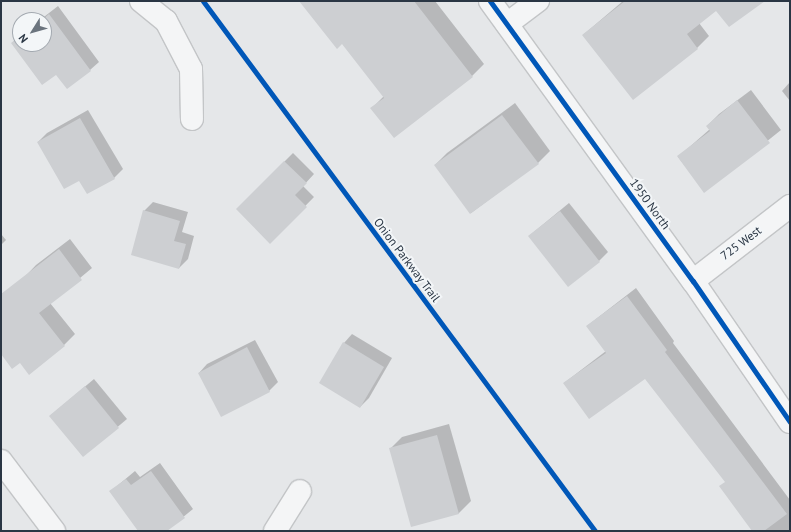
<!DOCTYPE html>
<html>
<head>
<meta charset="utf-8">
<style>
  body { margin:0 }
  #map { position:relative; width:791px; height:532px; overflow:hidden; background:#e5e7e9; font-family:"PT Sans",sans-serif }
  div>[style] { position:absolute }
  .shadow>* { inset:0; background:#0003 }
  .building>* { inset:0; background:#cdcfd2 }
  .roads { filter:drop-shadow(1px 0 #c3c5c7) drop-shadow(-1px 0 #c3c5c7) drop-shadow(0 1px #c3c5c7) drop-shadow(0 -1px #c3c5c7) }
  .street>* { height:22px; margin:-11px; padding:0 11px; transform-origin:11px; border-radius:11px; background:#f4f5f6 }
  .cycleway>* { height:5px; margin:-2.5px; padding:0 2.5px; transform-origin:2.5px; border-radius:2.5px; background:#0057b8 }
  span { translate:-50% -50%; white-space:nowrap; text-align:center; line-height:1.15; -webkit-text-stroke:4px #f3f6f8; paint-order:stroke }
  .street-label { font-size:12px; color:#2a3644 }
  .frame { position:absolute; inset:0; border:2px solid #2a3644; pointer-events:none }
  .north { position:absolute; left:12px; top:12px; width:40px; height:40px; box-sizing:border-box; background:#f3f6f8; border:1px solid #a3a9b0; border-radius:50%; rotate:233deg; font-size:11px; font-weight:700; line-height:16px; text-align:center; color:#2a3644 }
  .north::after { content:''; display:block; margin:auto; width:14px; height:18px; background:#6b747e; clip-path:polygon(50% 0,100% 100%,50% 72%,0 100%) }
</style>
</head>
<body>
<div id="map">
  <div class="shadow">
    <i style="clip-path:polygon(301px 1px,435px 1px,484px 64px,472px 76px,372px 108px,384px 96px,342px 43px)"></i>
    <i style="clip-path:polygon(623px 1px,762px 1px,716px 10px,699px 23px,709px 36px,697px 48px,583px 35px)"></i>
    <i style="clip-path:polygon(58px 6px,99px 62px,90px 70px,56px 73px,12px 43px,20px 35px,20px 44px,44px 44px,44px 20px,40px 20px)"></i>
    <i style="clip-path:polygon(790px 82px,790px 101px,782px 91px)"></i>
    <i style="clip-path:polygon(751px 90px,781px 130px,705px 191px,678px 157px,710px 129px,707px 126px,719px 114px)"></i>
    <i style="clip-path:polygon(515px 103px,550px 151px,538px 163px,471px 213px,435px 165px,447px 153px)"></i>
    <i style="clip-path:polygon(88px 110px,123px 169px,114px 178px,79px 180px,38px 142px,47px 133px)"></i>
    <i style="clip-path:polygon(293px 153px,314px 174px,303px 186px,314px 197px,270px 242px,237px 209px)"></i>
    <i style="clip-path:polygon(153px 202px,188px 212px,182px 232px,194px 236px,188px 259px,179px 268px,144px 211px)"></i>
    <i style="clip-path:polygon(569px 203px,608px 252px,599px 261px,529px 236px)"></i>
    <i style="clip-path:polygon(1px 234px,6px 240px,1px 245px)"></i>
    <i style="clip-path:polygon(70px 239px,92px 268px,50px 303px,75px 334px,64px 345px,20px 362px,1px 351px,1px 302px,36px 265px)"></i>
    <i style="clip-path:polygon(636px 288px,674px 341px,673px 343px,790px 500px,790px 531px,753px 531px,726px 481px,645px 378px,564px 383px,606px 351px,587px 326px)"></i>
    <i style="clip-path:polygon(352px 334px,392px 358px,369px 398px,360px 407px,344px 343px)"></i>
    <i style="clip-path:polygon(255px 340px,278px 382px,269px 391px,199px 373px,207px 364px)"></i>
    <i style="clip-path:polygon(94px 379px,127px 419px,83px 456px,50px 416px)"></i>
    <i style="clip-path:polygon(449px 424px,471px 501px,459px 513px,412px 526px,390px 449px,402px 437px)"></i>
    <i style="clip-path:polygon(160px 463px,193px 509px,166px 531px,140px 531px,111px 491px,135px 471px,140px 477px)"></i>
  </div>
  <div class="building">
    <i style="clip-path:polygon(299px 1px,414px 1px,473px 77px,394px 138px,370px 108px,384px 98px,342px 44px,337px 49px)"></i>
    <i style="clip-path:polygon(625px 1px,765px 1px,729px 27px,716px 11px,687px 34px,698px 49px,633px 100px,582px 35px)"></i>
    <i style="clip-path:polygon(49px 14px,91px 71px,67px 89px,56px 75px,42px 85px,11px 43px,20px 36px,20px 44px,44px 44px,44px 20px,42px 20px)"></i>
    <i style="clip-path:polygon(737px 100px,770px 143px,704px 193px,677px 156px,710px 131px,706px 126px)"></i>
    <i style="clip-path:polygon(502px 115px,539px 164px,470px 214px,434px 165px)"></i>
    <i style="clip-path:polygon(80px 118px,115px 179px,87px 194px,79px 181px,64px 189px,37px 142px)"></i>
    <i style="clip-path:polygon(284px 161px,307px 183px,295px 195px,307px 207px,270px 244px,236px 209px)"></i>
    <i style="clip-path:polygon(143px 210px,180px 221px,174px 241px,186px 244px,179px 269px,131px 255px)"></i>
    <i style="clip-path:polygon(560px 211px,600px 262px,568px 287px,528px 236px)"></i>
    <i style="clip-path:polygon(59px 249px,82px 280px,39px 313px,65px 346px,29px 375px,20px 363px,12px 369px,1px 354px,1px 294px)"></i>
    <i style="clip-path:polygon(627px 296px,667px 350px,665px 352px,787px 514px,764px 531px,752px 531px,719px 486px,725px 482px,645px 379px,589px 419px,563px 383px,606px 353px,586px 326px)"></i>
    <i style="clip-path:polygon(343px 342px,384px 367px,360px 408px,319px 383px)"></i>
    <i style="clip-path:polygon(247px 347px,270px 392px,221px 417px,198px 373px)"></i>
    <i style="clip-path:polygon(85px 386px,119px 428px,83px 457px,49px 416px)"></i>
    <i style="clip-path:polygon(437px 435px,459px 514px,411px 527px,389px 448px)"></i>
    <i style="clip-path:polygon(151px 471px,185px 518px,167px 531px,138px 531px,109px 491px,126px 479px,131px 485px)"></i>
  </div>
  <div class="roads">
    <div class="street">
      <i style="left:141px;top:1px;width:32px;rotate:39deg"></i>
      <i style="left:166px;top:21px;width:54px;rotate:62.5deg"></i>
      <i style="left:191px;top:69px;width:50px;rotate:88.9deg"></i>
      <i style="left:490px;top:1px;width:346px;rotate:54.1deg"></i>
      <i style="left:693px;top:281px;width:171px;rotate:55.5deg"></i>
      <i style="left:507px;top:24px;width:39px;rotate:-37deg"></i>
      <i style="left:693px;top:281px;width:123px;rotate:-37.7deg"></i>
      <i style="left:1px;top:461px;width:88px;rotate:52.9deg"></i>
      <i style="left:275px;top:531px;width:47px;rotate:-58deg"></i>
    </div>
  </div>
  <div class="cycleway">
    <i style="left:203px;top:1px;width:659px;rotate:53.51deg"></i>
    <i style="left:490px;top:1px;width:346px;rotate:54.1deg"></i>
    <i style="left:693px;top:281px;width:171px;rotate:55.5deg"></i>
  </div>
  <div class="street-label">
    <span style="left:650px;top:204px;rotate:54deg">1950 North</span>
    <span style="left:741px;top:243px;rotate:-37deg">725 West</span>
    <span style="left:407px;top:260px;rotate:53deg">Onion Parkway Trail</span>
  </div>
  <div class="frame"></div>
  <div class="north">N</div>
</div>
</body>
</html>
